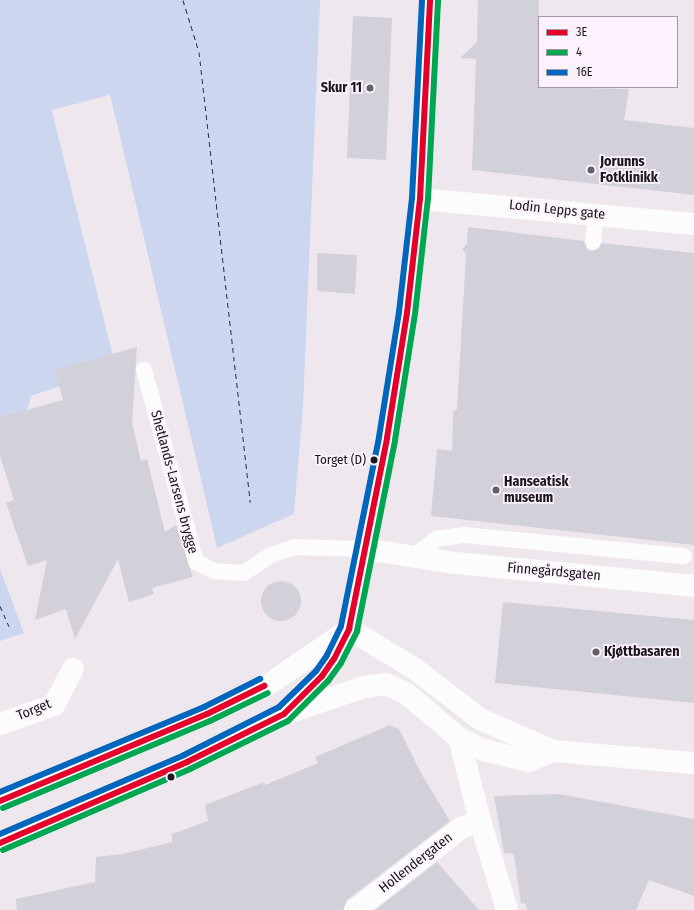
<!DOCTYPE html>
<html>
<head>
<meta charset="utf-8">
<style>
  body { margin:0 }
  #map { position:relative; width:694px; height:910px; overflow:hidden; background:#eee8ee; font-family:"Fira Sans Condensed",sans-serif }
  div>[style] { position:absolute }
  .water>* { inset:0; background:#ccd6ef }
  .pier>* { inset:0; background:#eee8ee }
  .ferry>* { height:1px; margin-top:-0.5px; transform-origin:0; background:repeating-linear-gradient(90deg,#1b2f59 0 5px,transparent 0 9px) }
  .building>* { inset:0; background:#d2d0d9 }
  .round { border-radius:50% }
  .service>* { height:16px; margin:-8px; padding:0 8px; transform-origin:8px; border-radius:8px; background:#fcfcfc }
  .pedestrian>* { height:22px; margin:-11px; padding:0 11px; transform-origin:11px; border-radius:11px; background:#fcfcfc }
  .minor>* { height:22px; margin:-11px; padding:0 11px; transform-origin:11px; border-radius:11px; background:#fcfcfc }
  .tertiary>* { height:22px; margin:-11px; padding:0 11px; transform-origin:11px; border-radius:11px; background:#fcfcfc }
  .secondary>* { height:22px; margin:-11px; padding:0 11px; transform-origin:11px; border-radius:11px; background:#fcfcfc }
  .primary>* { height:22px; margin:-11px; padding:0 11px; transform-origin:11px; border-radius:11px; background:#fcfcfc }
  .bus-1>* { height:6px; margin:-3px; padding:0 3px; transform-origin:3px; border-radius:3px; background:#e4002b }
  .bus-2>* { height:6px; margin:-3px; padding:0 3px; transform-origin:3px; border-radius:3px; background:#00a651 }
  .bus-3>* { height:6px; margin:-3px; padding:0 3px; transform-origin:3px; border-radius:3px; background:#0065bd }
  .dots>* { width:11px; height:11px; translate:-50% -50%; box-sizing:border-box; border:2px solid #fcf2fd; border-radius:50% }
  span { translate:-50% -50%; white-space:nowrap; text-align:center; line-height:1.15; -webkit-text-stroke:3.5px #fcf2fd; paint-order:stroke }
  .bus-label { font-size:13px; color:#1b171c }
  .right { translate:-100% -50%; text-align:right }
  .poi-label { font-size:14px; color:#1b171c; font-weight:700 }
  .left { translate:0 -50%; text-align:left }
  .street-label { font-size:14px; color:#1b171c }
  .legend { position:absolute; left:538px; top:16px; width:140px; height:72px; box-sizing:border-box; background:#fcf2fd; border:1px solid #a29aa3; margin:0; padding:5px 7px; list-style:none; font-size:12px; color:#1b171c }
  .legend li { display:flex; align-items:center; gap:8px; height:20px }
  .legend b { width:20px; border:1px solid #a29aa3 }
</style>
</head>
<body>
<div id="map">
  <div class="water">
    <i style="clip-path:polygon(0 0,320px 0,303px 407px,294px 514px,217px 548px,110px 95px,52px 111px,116px 368px,31px 396px,25px 419px,0 428px)"></i>
    <i style="clip-path:polygon(0 569px,24px 633px,0 641px)"></i>
  </div>
  <div class="pier">
    <i style="clip-path:polygon(110px 95px,217px 548px,215px 549px,109px 98px,54px 112px,118px 368px,32px 397px,27px 419px,0 430px,25px 419px,31px 396px,116px 368px,52px 110px)"></i>
  </div>
  <div class="ferry">
    <i style="left:183px;top:0;width:54px;rotate:72.9deg"></i>
    <i style="left:199px;top:52px;width:453px;rotate:83.5deg"></i>
    <i style="left:0;top:606px;width:22px;rotate:66deg"></i>
  </div>
  <div class="building">
    <i style="clip-path:polygon(478px 0,539px 0,539px 87px,629px 89px,624px 120px,694px 128px,694px 195px,472px 170px,476px 59px,460px 58px,477px 42px)"></i>
    <i style="clip-path:polygon(353px 16px,392px 18px,386px 160px,347px 158px)"></i>
    <i style="clip-path:polygon(468px 227px,584px 241px,587px 249px,592px 251px,602px 243px,694px 253px,694px 545px,431px 516px,437px 449px,452px 451px,453px 412px,457px 409px,466px 254px,462px 249px,467px 244px)"></i>
    <i style="clip-path:polygon(317px 253px,357px 255px,355px 294px,317px 291px)"></i>
    <i style="clip-path:polygon(137px 347px,132px 422px,141px 461px,147px 459px,165px 532px,176px 525px,193px 577px,152px 588px,154px 594px,129px 602px,118px 559px,75px 639px,66px 609px,35px 620px,47px 560px,28px 566px,6px 503px,14px 500px,0 456px,0 417px,63px 400px,55px 370px)"></i>
    <i class="round" style="left:261px;top:581px;width:40px;height:40px"></i>
    <i style="clip-path:polygon(503px 602px,694px 620px,694px 703px,495px 683px)"></i>
    <i style="clip-path:polygon(390px 725px,399px 729px,422px 775px,450px 821px,347px 900px,343px 910px,17px 910px,16px 899px,95px 882px,96px 857px,123px 854px,172px 842px,172px 834px,208px 821px,205px 805px,264px 782px,265px 785px,318px 763px,315px 757px)"></i>
    <i style="clip-path:polygon(559px 794px,694px 819px,694px 896px,649px 880px,636px 910px,527px 910px,525px 903px,521px 904px,514px 854px,504px 853px,494px 796px)"></i>
    <i style="clip-path:polygon(437px 862px,479px 910px,375px 910px)"></i>
  </div>
  <div class="service">
    <i style="left:593px;top:242px;width:28px;rotate:-84deg"></i>
    <i style="left:144px;top:370px;width:199px;rotate:74.8deg"></i>
    <i style="left:196px;top:562px;width:20px;rotate:27deg"></i>
    <i style="left:214px;top:571px;width:30px;rotate:4deg"></i>
    <i style="left:244px;top:573px;width:32px;rotate:-34deg"></i>
    <i style="left:271px;top:555px;width:26px;rotate:-18deg"></i>
    <i style="left:296px;top:547px;width:68px;rotate:1.7deg"></i>
    <i style="left:415px;top:555px;width:26px;rotate:-37deg"></i>
    <i style="left:436px;top:539px;width:28px;rotate:-8deg"></i>
    <i style="left:464px;top:535px;width:221px;rotate:5.5deg"></i>
  </div>
  <div class="pedestrian">
    <i style="left:0;top:724px;width:57px;rotate:-19.4deg"></i>
    <i style="left:54px;top:705px;width:41px;rotate:-62.2deg"></i>
    <i style="left:355px;top:910px;width:134px;rotate:-37.7deg"></i>
    <i style="left:461px;top:828px;width:20px;rotate:-20deg"></i>
  </div>
  <div class="minor">
    <i style="left:420px;top:199px;width:275px;rotate:5.2deg"></i>
    <i style="left:364px;top:549px;width:93px;rotate:8.7deg"></i>
    <i style="left:456px;top:563px;width:239px;rotate:5.5deg"></i>
  </div>
  <div class="tertiary">
    <i style="left:459px;top:738px;width:86px;rotate:75.8deg"></i>
    <i style="left:480px;top:821px;width:93px;rotate:73.1deg"></i>
  </div>
  <div class="secondary">
    <i style="left:349px;top:629px;width:77px;rotate:31.2deg"></i>
    <i style="left:415px;top:669px;width:82px;rotate:37.6deg"></i>
    <i style="left:480px;top:719px;width:80px;rotate:23.7deg"></i>
    <i style="left:553px;top:751px;width:142px;rotate:4.9deg"></i>
    <i style="left:284px;top:714px;width:84px;rotate:-18.6deg"></i>
    <i style="left:364px;top:687px;width:22px;rotate:-8deg"></i>
    <i style="left:386px;top:684px;width:23px;rotate:25deg"></i>
    <i style="left:407px;top:694px;width:68px;rotate:40.2deg"></i>
    <i style="left:459px;top:738px;width:28px;rotate:26deg"></i>
    <i style="left:484px;top:750px;width:46px;rotate:13.7deg"></i>
    <i style="left:529px;top:761px;width:26px;rotate:-23deg"></i>
  </div>
  <div class="primary">
    <i style="left:0;top:801px;width:225px;rotate:-22.8deg"></i>
    <i style="left:207px;top:714px;width:69px;rotate:-25.8deg"></i>
    <i style="left:269px;top:684px;width:94px;rotate:-34.2deg"></i>
    <i style="left:0;top:843px;width:204px;rotate:-23.4deg"></i>
    <i style="left:187px;top:762px;width:108px;rotate:-26.3deg"></i>
    <i style="left:284px;top:714px;width:54px;rotate:-45deg"></i>
    <i style="left:322px;top:676px;width:21px;rotate:-55deg"></i>
    <i style="left:334px;top:659px;width:34px;rotate:-63deg"></i>
    <i style="left:349px;top:629px;width:195px;rotate:-78.7deg"></i>
    <i style="left:387px;top:438px;width:127px;rotate:-80.9deg"></i>
    <i style="left:407px;top:313px;width:115px;rotate:-83.5deg"></i>
    <i style="left:420px;top:199px;width:199px;rotate:-87.1deg"></i>
  </div>
  <div class="bus-1">
    <i style="left:0;top:801px;width:225px;rotate:-22.8deg"></i>
    <i style="left:207px;top:714px;width:64px;rotate:-26.2deg"></i>
    <i style="left:0;top:843px;width:204px;rotate:-23.4deg"></i>
    <i style="left:187px;top:762px;width:108px;rotate:-26.3deg"></i>
    <i style="left:284px;top:714px;width:54px;rotate:-45deg"></i>
    <i style="left:322px;top:676px;width:21px;rotate:-55deg"></i>
    <i style="left:334px;top:659px;width:34px;rotate:-63deg"></i>
    <i style="left:349px;top:629px;width:195px;rotate:-78.7deg"></i>
    <i style="left:387px;top:438px;width:127px;rotate:-80.9deg"></i>
    <i style="left:407px;top:313px;width:115px;rotate:-83.5deg"></i>
    <i style="left:420px;top:199px;width:199px;rotate:-87.1deg"></i>
  </div>
  <div class="bus-2">
    <i style="left:3px;top:808px;width:225px;rotate:-22.8deg"></i>
    <i style="left:210px;top:721px;width:64px;rotate:-25.8deg"></i>
    <i style="left:3px;top:850px;width:204px;rotate:-23.4deg"></i>
    <i style="left:190px;top:769px;width:109px;rotate:-26.1deg"></i>
    <i style="left:288px;top:721px;width:57px;rotate:-45deg"></i>
    <i style="left:328px;top:681px;width:22px;rotate:-54deg"></i>
    <i style="left:341px;top:663px;width:36px;rotate:-63deg"></i>
    <i style="left:357px;top:631px;width:195px;rotate:-78.7deg"></i>
    <i style="left:395px;top:440px;width:128px;rotate:-81deg"></i>
    <i style="left:415px;top:314px;width:116px;rotate:-83.6deg"></i>
    <i style="left:428px;top:199px;width:199px;rotate:-87.1deg"></i>
  </div>
  <div class="bus-3">
    <i style="left:0;top:792px;width:221px;rotate:-22.6deg"></i>
    <i style="left:204px;top:707px;width:63px;rotate:-26.6deg"></i>
    <i style="left:0;top:834px;width:200px;rotate:-23.2deg"></i>
    <i style="left:184px;top:755px;width:106px;rotate:-26.8deg"></i>
    <i style="left:279px;top:707px;width:52px;rotate:-44.2deg"></i>
    <i style="left:316px;top:671px;width:19px;rotate:-55deg"></i>
    <i style="left:327px;top:655px;width:32px;rotate:-64deg"></i>
    <i style="left:341px;top:626px;width:193px;rotate:-78.6deg"></i>
    <i style="left:379px;top:437px;width:127px;rotate:-80.9deg"></i>
    <i style="left:399px;top:312px;width:115px;rotate:-83.5deg"></i>
    <i style="left:412px;top:198px;width:198px;rotate:-87.1deg"></i>
  </div>
  <div class="dots">
    <i style="left:370px;top:88px;background:#656066"></i>
    <i style="left:591px;top:170px;background:#656066"></i>
    <i style="left:374px;top:460px;background:#1b171c"></i>
    <i style="left:496px;top:490px;background:#656066"></i>
    <i style="left:596px;top:652px;background:#656066"></i>
    <i style="left:171px;top:777px;background:#1b171c"></i>
  </div>
  <div class="bus-label">
    <span class="right" style="left:366px;top:460px">Torget (D)</span>
  </div>
  <div class="poi-label">
    <span class="right" style="left:362px;top:88px">Skur 11</span>
    <span class="left" style="left:600px;top:170px">Jorunns<br>Fotklinikk</span>
    <span class="left" style="left:504px;top:490px">Hanseatisk<br>museum</span>
    <span class="left" style="left:604px;top:652px">Kjøttbasaren</span>
  </div>
  <div class="street-label">
    <span style="left:557px;top:210px;rotate:6deg">Lodin Lepps gate</span>
    <span style="left:174px;top:482px;rotate:75deg">Shetlands-Larsens brygge</span>
    <span style="left:554px;top:572px;rotate:5deg">Finnegårdsgaten</span>
    <span style="left:34px;top:710px;rotate:-22deg">Torget</span>
    <span style="left:416px;top:863px;rotate:-38deg">Hollendergaten</span>
  </div>
  <ul class="legend">
  <li><b style="height:5px;background:#e4002b"></b>3E</li>
  <li><b style="height:5px;background:#00a651"></b>4</li>
  <li><b style="height:5px;background:#0065bd"></b>16E</li>
  </ul>
</div>
</body>
</html>
